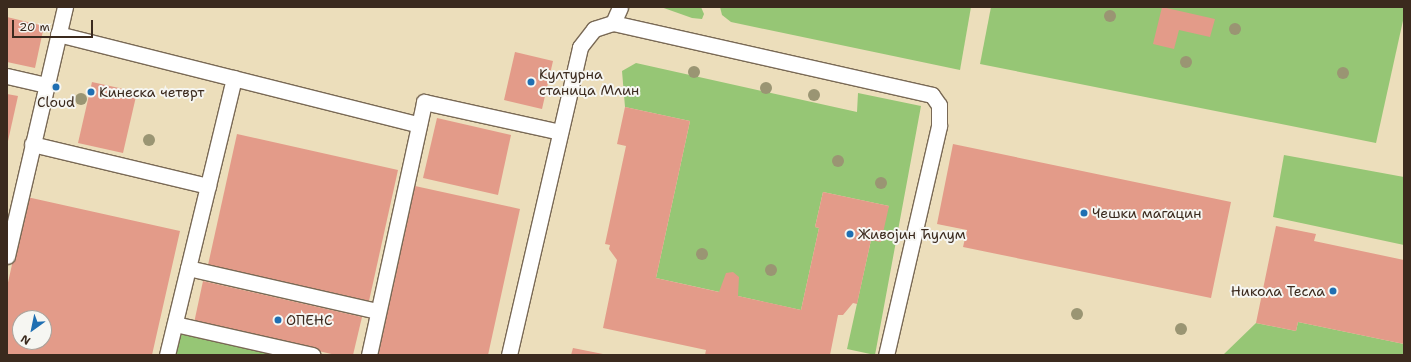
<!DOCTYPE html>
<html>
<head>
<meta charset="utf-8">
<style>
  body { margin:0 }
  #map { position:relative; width:1411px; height:362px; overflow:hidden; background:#ecdebb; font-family:"Shantell Sans",sans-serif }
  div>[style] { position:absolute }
  .green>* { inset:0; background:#96c675 }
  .building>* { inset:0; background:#e39b89 }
  .roads { filter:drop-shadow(1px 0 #796955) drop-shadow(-1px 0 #796955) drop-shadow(0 1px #796955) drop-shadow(0 -1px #796955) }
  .lane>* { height:15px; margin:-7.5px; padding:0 7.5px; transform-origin:7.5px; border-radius:7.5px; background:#fff }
  .trees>* { width:12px; height:12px; margin:-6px; border-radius:50%; background:#9a9573 }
  .dots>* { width:11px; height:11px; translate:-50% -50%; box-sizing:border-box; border:2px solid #f6f6f2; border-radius:50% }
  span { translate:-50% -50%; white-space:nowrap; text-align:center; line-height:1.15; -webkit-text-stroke:4px #f6f6f2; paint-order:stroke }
  .poi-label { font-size:14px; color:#3b2a1e }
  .left { translate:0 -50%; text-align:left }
  .right { translate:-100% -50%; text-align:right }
  .frame { position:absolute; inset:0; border:8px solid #3b2a1e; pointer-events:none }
  .north { position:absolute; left:12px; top:310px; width:40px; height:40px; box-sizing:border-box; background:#f6f6f2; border:1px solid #aba49d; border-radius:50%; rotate:213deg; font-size:11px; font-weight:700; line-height:16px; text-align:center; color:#3b2a1e }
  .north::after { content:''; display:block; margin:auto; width:14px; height:18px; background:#1f6fb2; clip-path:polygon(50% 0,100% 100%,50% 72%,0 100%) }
  .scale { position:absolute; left:12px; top:20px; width:81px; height:18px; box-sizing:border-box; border:2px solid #3b2a1e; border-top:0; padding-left:5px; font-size:12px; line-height:14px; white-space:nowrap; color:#3b2a1e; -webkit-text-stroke:3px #f6f6f2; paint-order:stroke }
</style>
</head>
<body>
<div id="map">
  <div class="green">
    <i style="clip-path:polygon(661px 7px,701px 7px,704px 14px,702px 19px,692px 18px)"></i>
    <i style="clip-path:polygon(720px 7px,971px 7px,960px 70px,731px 22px,722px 15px)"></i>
    <i style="clip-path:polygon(991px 7px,1404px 7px,1404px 16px,1376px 143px,980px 64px)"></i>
    <i style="clip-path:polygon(636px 63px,857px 112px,858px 93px,921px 106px,875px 355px,847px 349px,871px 240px,889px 206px,823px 192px,815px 227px,819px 228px,801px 310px,656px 278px,690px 121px,625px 107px,622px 71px)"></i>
    <i style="clip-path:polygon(1284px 155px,1404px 177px,1404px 245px,1273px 217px)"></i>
    <i style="clip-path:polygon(1298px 322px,1404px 344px,1404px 355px,1223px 355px,1256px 323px,1296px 331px)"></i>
    <i style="clip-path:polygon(176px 331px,281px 355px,171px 355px)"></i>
  </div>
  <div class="building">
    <i style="clip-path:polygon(1162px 7px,1215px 19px,1210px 37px,1179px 30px,1174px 49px,1153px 44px)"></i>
    <i style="clip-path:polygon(7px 17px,44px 26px,35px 68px,7px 62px)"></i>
    <i style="clip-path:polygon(515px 52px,553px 61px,542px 109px,504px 100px)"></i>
    <i style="clip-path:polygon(92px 82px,137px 92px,123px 153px,78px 143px)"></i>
    <i style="clip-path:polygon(7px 94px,18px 96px,8px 141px,7px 141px)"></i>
    <i style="clip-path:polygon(625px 107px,690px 121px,656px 278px,719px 292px,726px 273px,733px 272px,739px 277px,738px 296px,801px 310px,819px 228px,815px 227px,823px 192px,889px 206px,881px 242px,871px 240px,857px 304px,853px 303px,843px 315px,838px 315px,830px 355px,705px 355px,706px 350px,603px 328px,617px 260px,609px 249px,610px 245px,605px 244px,626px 146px,617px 144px)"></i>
    <i style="clip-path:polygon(437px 118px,511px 135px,498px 195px,423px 178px)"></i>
    <i style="clip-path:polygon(237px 134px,398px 170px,369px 301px,208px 265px)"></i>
    <i style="clip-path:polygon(953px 144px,1231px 202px,1211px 298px,963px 247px,967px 230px,937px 224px)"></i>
    <i style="clip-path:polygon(415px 186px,520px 209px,488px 355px,377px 355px)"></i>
    <i style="clip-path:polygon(evenodd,27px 197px,180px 231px,152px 355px,7px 355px,7px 287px,27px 197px,20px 318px,44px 318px,44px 342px,20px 342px,20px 318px)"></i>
    <i style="clip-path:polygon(1276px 226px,1316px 234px,1314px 241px,1404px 260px,1404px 344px,1298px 322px,1296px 331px,1256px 323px)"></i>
    <i style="clip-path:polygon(203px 281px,362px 317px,353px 355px,336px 355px,194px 323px)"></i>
    <i style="clip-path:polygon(573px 348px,603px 354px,603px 355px,571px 355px)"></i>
  </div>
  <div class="roads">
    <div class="lane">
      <i style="left:613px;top:23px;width:17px;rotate:-66deg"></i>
      <i style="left:58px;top:34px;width:372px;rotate:14.1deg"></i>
      <i style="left:7px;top:76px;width:39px;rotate:13deg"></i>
      <i style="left:32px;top:144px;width:181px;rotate:13.4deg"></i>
      <i style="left:7px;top:256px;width:256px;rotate:-76.9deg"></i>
      <i style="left:188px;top:268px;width:195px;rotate:12.8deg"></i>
      <i style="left:175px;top:324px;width:141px;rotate:12.7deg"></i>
      <i style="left:167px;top:355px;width:285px;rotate:-76.4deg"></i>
      <i style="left:369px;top:355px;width:259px;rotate:-77.7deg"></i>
      <i style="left:424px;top:102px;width:139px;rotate:12.4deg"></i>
      <i style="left:509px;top:355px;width:316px;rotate:-77deg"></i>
      <i style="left:580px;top:47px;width:23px;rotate:-52deg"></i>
      <i style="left:594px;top:29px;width:20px;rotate:-18deg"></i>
      <i style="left:613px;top:23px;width:327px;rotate:12.7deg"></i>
      <i style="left:932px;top:95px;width:12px;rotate:55deg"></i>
      <i style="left:939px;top:105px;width:21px;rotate:90deg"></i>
      <i style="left:939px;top:126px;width:235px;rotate:103deg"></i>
    </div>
  </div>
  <div class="trees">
    <i style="left:1110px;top:16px"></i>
    <i style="left:1235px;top:29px"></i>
    <i style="left:1186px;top:62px"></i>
    <i style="left:694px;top:72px"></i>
    <i style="left:1343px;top:73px"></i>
    <i style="left:766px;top:88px"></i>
    <i style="left:814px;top:95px"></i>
    <i style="left:81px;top:99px"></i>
    <i style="left:149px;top:140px"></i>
    <i style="left:838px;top:161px"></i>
    <i style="left:881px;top:183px"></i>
    <i style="left:702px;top:254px"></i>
    <i style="left:771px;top:270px"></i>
    <i style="left:1077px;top:314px"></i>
    <i style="left:1181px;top:329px"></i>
  </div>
  <div class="dots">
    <i style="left:531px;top:82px;background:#1f6fb2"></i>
    <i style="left:56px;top:87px;background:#1f6fb2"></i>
    <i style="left:91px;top:92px;background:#1f6fb2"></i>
    <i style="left:1084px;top:213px;background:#1f6fb2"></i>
    <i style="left:850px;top:234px;background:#1f6fb2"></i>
    <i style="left:1333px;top:291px;background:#1f6fb2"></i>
    <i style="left:278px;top:320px;background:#1f6fb2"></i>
  </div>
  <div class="poi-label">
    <span class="left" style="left:539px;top:82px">Културна<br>станица Млин</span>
    <span class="left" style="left:99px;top:92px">Кинеска четврт</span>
    <span style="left:56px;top:102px">Cloud</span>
    <span class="left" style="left:1092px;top:213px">Чешки магацин</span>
    <span class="left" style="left:858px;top:234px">Живојин Ћулум</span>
    <span class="right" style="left:1325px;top:291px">Никола Тесла</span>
    <span class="left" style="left:286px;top:320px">ОПЕНС</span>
  </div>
  <div class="frame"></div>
  <div class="north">N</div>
  <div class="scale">20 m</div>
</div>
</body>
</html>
